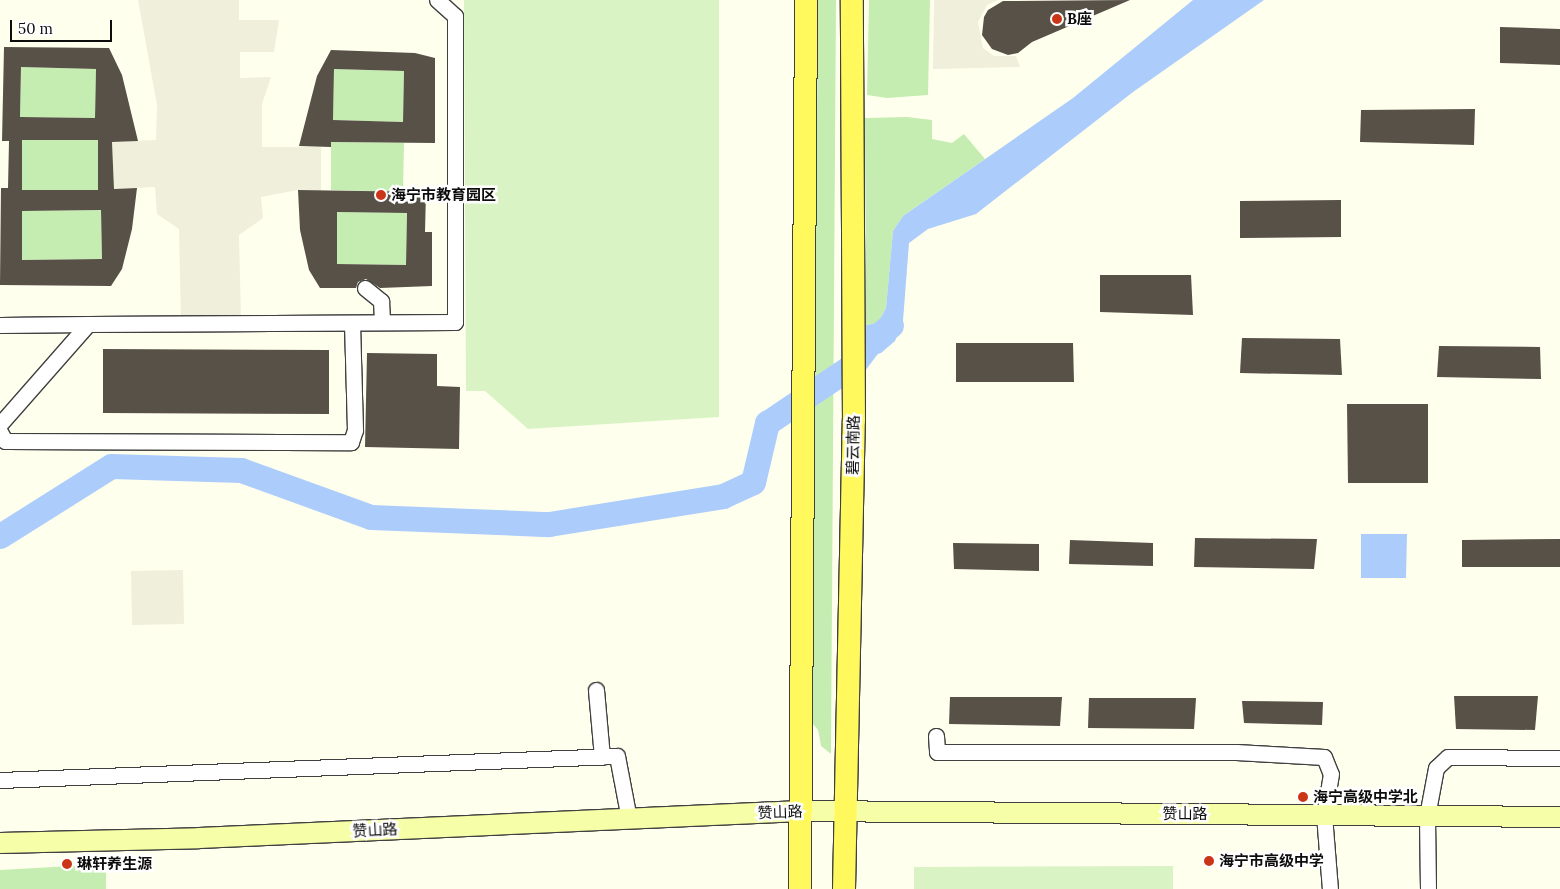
<!DOCTYPE html>
<html>
<head>
<meta charset="utf-8">
<style>
  body { margin:0 }
  #map { position:relative; width:1560px; height:889px; overflow:hidden; background:#ffffed; font-family:Lora,"Noto Sans SC",serif }
  div>[style] { position:absolute }
  .green>* { inset:0; background:#c5edb2 }
  .pitch>* { inset:0; background:#daf3c5 }
  .plaza>* { inset:0; background:#f0efdb }
  .water>* { inset:0; background:#accdfc }
  .river>* { height:25px; margin:-12.5px; padding:0 12.5px; transform-origin:12.5px; border-radius:12.5px; background:#accdfc }
  .building>* { inset:0; background:#575148 }
  .roads { filter:drop-shadow(1px 0 #404040) drop-shadow(-1px 0 #404040) drop-shadow(0 1px #404040) drop-shadow(0 -1px #404040) }
  .street>* { height:15px; margin:-7.5px; padding:0 7.5px; transform-origin:7.5px; border-radius:7.5px; background:#fff }
  .secondary>* { height:20px; margin:-10px; padding:0 10px; transform-origin:10px; border-radius:10px; background:#f6ffa8 }
  .primary>* { height:22px; margin:-11px; padding:0 11px; transform-origin:11px; border-radius:11px; background:#fff95d }
  .dots>* { width:14px; height:14px; translate:-50% -50%; box-sizing:border-box; border:2px solid #fff; border-radius:50% }
  span { translate:-50% -50%; white-space:nowrap; text-align:center; line-height:1.15; -webkit-text-stroke:5px #fff; paint-order:stroke }
  .poi-label { font-size:15px; color:#0d0d0d; font-weight:700 }
  .left { translate:0 -50%; text-align:left }
  .street-label { font-size:15px; color:#0d0d0d }
  .scale { position:absolute; left:10px; top:20px; width:102px; height:22px; box-sizing:border-box; border:2px solid #0d0d0d; border-top:0; padding-left:6px; font-size:15px; line-height:18px; white-space:nowrap; color:#0d0d0d; -webkit-text-stroke:4px #fff; paint-order:stroke }
</style>
</head>
<body>
<div id="map">
  <div class="green">
    <i style="clip-path:polygon(818px 0,836px 0,831px 754px,821px 746px,818px 730px,812px 723px)"></i>
    <i style="clip-path:polygon(869px 0,930px 0,928px 95px,887px 98px,867px 95px)"></i>
    <i style="clip-path:polygon(21px 67px,96px 69px,95px 118px,20px 117px)"></i>
    <i style="clip-path:polygon(334px 69px,404px 71px,403px 122px,333px 120px)"></i>
    <i style="clip-path:polygon(907px 117px,932px 120px,932px 139px,952px 143px,964px 134px,985px 159px,903px 216px,893px 231px,886px 308px,878px 323px,866px 325px,865px 118px)"></i>
    <i style="clip-path:polygon(22px 140px,98px 140px,98px 190px,22px 190px)"></i>
    <i style="clip-path:polygon(331px 142px,404px 143px,403px 192px,331px 190px)"></i>
    <i style="clip-path:polygon(101px 210px,102px 259px,22px 260px,22px 211px)"></i>
    <i style="clip-path:polygon(337px 212px,407px 213px,406px 265px,337px 264px)"></i>
    <i style="clip-path:polygon(106px 864px,106px 889px,0 889px,0 870px)"></i>
  </div>
  <div class="pitch">
    <i style="clip-path:polygon(464px 0,719px 0,719px 417px,528px 429px,485px 391px,466px 391px)"></i>
    <i style="clip-path:polygon(1173px 866px,1173px 889px,914px 889px,914px 867px)"></i>
  </div>
  <div class="plaza">
    <i style="clip-path:polygon(138px 0,239px 0,239px 20px,279px 20px,274px 52px,240px 52px,240px 78px,271px 77px,262px 104px,262px 147px,321px 147px,321px 191px,298px 190px,261px 197px,263px 218px,239px 235px,241px 322px,181px 323px,179px 229px,157px 214px,155px 187px,114px 189px,112px 142px,156px 140px,157px 105px)"></i>
    <i style="clip-path:polygon(934px 0,998px 0,987px 5px,978px 22px,983px 48px,994px 56px,1016px 56px,1020px 67px,933px 69px)"></i>
    <i style="clip-path:polygon(183px 570px,184px 624px,132px 625px,131px 571px)"></i>
  </div>
  <div class="water">
    <i style="clip-path:polygon(1193px 0,1264px 0,1133px 92px,976px 214px,928px 229px,909px 243px,903px 321px,895px 341px,881px 353px,867px 357px,866px 325px,878px 323px,886px 308px,893px 231px,903px 216px,1073px 98px)"></i>
    <i style="clip-path:polygon(1361px 534px,1407px 534px,1406px 578px,1361px 578px)"></i>
  </div>
  <div class="river">
    <i style="left:0;top:536px;width:131px;rotate:-32.2deg"></i>
    <i style="left:111px;top:466px;width:130px;rotate:1.8deg"></i>
    <i style="left:241px;top:470px;width:138px;rotate:19.9deg"></i>
    <i style="left:371px;top:517px;width:178px;rotate:2.3deg"></i>
    <i style="left:549px;top:524px;width:176px;rotate:-9.1deg"></i>
    <i style="left:723px;top:496px;width:33px;rotate:-25deg"></i>
    <i style="left:753px;top:482px;width:61px;rotate:-76.7deg"></i>
    <i style="left:767px;top:423px;width:104px;rotate:-34deg"></i>
    <i style="left:853px;top:365px;width:31px;rotate:-53deg"></i>
    <i style="left:872px;top:340px;width:24px;rotate:-38deg"></i>
  </div>
  <div class="building">
    <i style="clip-path:polygon(1130px 0,1032px 42px,1018px 53px,1008px 55px,992px 49px,982px 35px,984px 17px,988px 10px,1003px 1px)"></i>
    <i style="clip-path:polygon(1500px 27px,1560px 29px,1560px 65px,1500px 63px)"></i>
    <i style="clip-path:polygon(evenodd,4px 47px,109px 48px,122px 75px,138px 141px,112px 142px,114px 189px,137px 188px,132px 229px,122px 269px,111px 286px,0 285px,1px 188px,8px 188px,9px 141px,2px 141px,4px 47px,21px 67px,96px 69px,95px 118px,20px 117px,21px 67px,4px 47px,22px 140px,98px 140px,98px 190px,22px 190px,22px 140px,4px 47px,101px 210px,102px 259px,22px 260px,22px 211px,101px 210px)"></i>
    <i style="clip-path:polygon(evenodd,331px 50px,415px 53px,435px 58px,435px 143px,331px 142px,331px 147px,299px 146px,317px 76px,331px 50px,334px 69px,404px 71px,403px 122px,333px 120px,334px 69px)"></i>
    <i style="clip-path:polygon(1475px 109px,1474px 145px,1360px 142px,1361px 110px)"></i>
    <i style="clip-path:polygon(evenodd,298px 190px,426px 192px,425px 232px,432px 232px,432px 286px,380px 288px,366px 279px,358px 282px,356px 288px,320px 288px,309px 270px,300px 230px,298px 190px,337px 212px,407px 213px,406px 265px,337px 264px,337px 212px)"></i>
    <i style="clip-path:polygon(1341px 200px,1341px 237px,1240px 238px,1240px 201px)"></i>
    <i style="clip-path:polygon(1100px 275px,1191px 275px,1193px 315px,1100px 312px)"></i>
    <i style="clip-path:polygon(1242px 338px,1340px 339px,1342px 375px,1240px 373px)"></i>
    <i style="clip-path:polygon(956px 343px,1073px 343px,1074px 382px,956px 382px)"></i>
    <i style="clip-path:polygon(1439px 346px,1540px 347px,1541px 379px,1437px 377px)"></i>
    <i style="clip-path:polygon(103px 349px,329px 350px,329px 414px,103px 413px)"></i>
    <i style="clip-path:polygon(367px 353px,437px 354px,437px 386px,460px 387px,459px 449px,365px 447px)"></i>
    <i style="clip-path:polygon(1347px 404px,1428px 404px,1428px 483px,1348px 483px)"></i>
    <i style="clip-path:polygon(1195px 538px,1317px 539px,1314px 569px,1194px 567px)"></i>
    <i style="clip-path:polygon(1560px 539px,1560px 567px,1462px 567px,1462px 540px)"></i>
    <i style="clip-path:polygon(1070px 540px,1153px 543px,1153px 566px,1069px 564px)"></i>
    <i style="clip-path:polygon(953px 543px,1039px 544px,1039px 571px,954px 569px)"></i>
    <i style="clip-path:polygon(1454px 696px,1538px 696px,1535px 730px,1456px 729px)"></i>
    <i style="clip-path:polygon(950px 697px,1062px 697px,1060px 726px,949px 724px)"></i>
    <i style="clip-path:polygon(1089px 698px,1196px 698px,1194px 729px,1088px 728px)"></i>
    <i style="clip-path:polygon(1242px 701px,1323px 702px,1322px 725px,1244px 723px)"></i>
  </div>
  <div class="roads">
    <div class="street">
      <i style="left:365px;top:288px;width:21px;rotate:39deg"></i>
      <i style="left:381px;top:301px;width:21px;rotate:87deg"></i>
      <i style="left:88px;top:324px;width:367px;rotate:-0.3deg"></i>
      <i style="left:455px;top:322px;width:306px;rotate:-90deg"></i>
      <i style="left:455px;top:16px;width:24px;rotate:-138deg"></i>
      <i style="left:0;top:325px;width:88px;rotate:-0.7deg"></i>
      <i style="left:88px;top:324px;width:133px;rotate:131.3deg"></i>
      <i style="left:0;top:432px;width:10px;rotate:61deg"></i>
      <i style="left:5px;top:441px;width:346px;rotate:0.2deg"></i>
      <i style="left:351px;top:442px;width:13px;rotate:-72deg"></i>
      <i style="left:355px;top:430px;width:107px;rotate:-91.6deg"></i>
      <i style="left:596px;top:690px;width:67px;rotate:84.9deg"></i>
      <i style="left:936px;top:736px;width:16px;rotate:86deg"></i>
      <i style="left:937px;top:752px;width:299px"></i>
      <i style="left:1236px;top:752px;width:88px;rotate:3.3deg"></i>
      <i style="left:1324px;top:757px;width:18px;rotate:68deg"></i>
      <i style="left:1331px;top:774px;width:42px;rotate:99.7deg"></i>
      <i style="left:1324px;top:815px;width:74px;rotate:85.4deg"></i>
      <i style="left:0;top:780px;width:617px;rotate:-2.23deg"></i>
      <i style="left:617px;top:756px;width:64px;rotate:79.2deg"></i>
      <i style="left:1428px;top:889px;width:73px;rotate:-90.8deg"></i>
      <i style="left:1427px;top:816px;width:49px;rotate:-79.4deg"></i>
      <i style="left:1436px;top:768px;width:16px;rotate:-43deg"></i>
      <i style="left:1448px;top:757px;width:112px;rotate:0.5deg"></i>
    </div>
    <div class="secondary">
      <i style="left:0;top:843px;width:199px;rotate:-1.4deg"></i>
      <i style="left:199px;top:838px;width:603px;rotate:-2.57deg"></i>
      <i style="left:801px;top:811px;width:759px;rotate:0.45deg"></i>
    </div>
    <div class="primary">
      <i style="left:800px;top:889px;width:889px;rotate:-89.61deg"></i>
      <i style="left:844px;top:889px;width:469px;rotate:-88.8deg"></i>
      <i style="left:854px;top:420px;width:420px;rotate:-90.3deg"></i>
    </div>
  </div>
  <div class="dots">
    <i style="left:1057px;top:19px;background:#ca3518"></i>
    <i style="left:381px;top:195px;background:#ca3518"></i>
    <i style="left:1303px;top:797px;background:#ca3518"></i>
    <i style="left:1209px;top:861px;background:#ca3518"></i>
    <i style="left:67px;top:864px;background:#ca3518"></i>
  </div>
  <div class="poi-label">
    <span class="left" style="left:1067px;top:19px">B座</span>
    <span class="left" style="left:391px;top:195px">海宁市教育园区</span>
    <span class="left" style="left:1313px;top:797px">海宁高级中学北</span>
    <span class="left" style="left:1219px;top:861px">海宁市高级中学</span>
    <span class="left" style="left:77px;top:864px">琳轩养生源</span>
  </div>
  <div class="street-label">
    <span style="left:853px;top:445px;rotate:-89deg">碧云南路</span>
    <span style="left:780px;top:812px;rotate:-2deg">赞山路</span>
    <span style="left:1185px;top:814px">赞山路</span>
    <span style="left:375px;top:830px;rotate:-3deg">赞山路</span>
  </div>
  <div class="scale">50 m</div>
</div>
</body>
</html>
